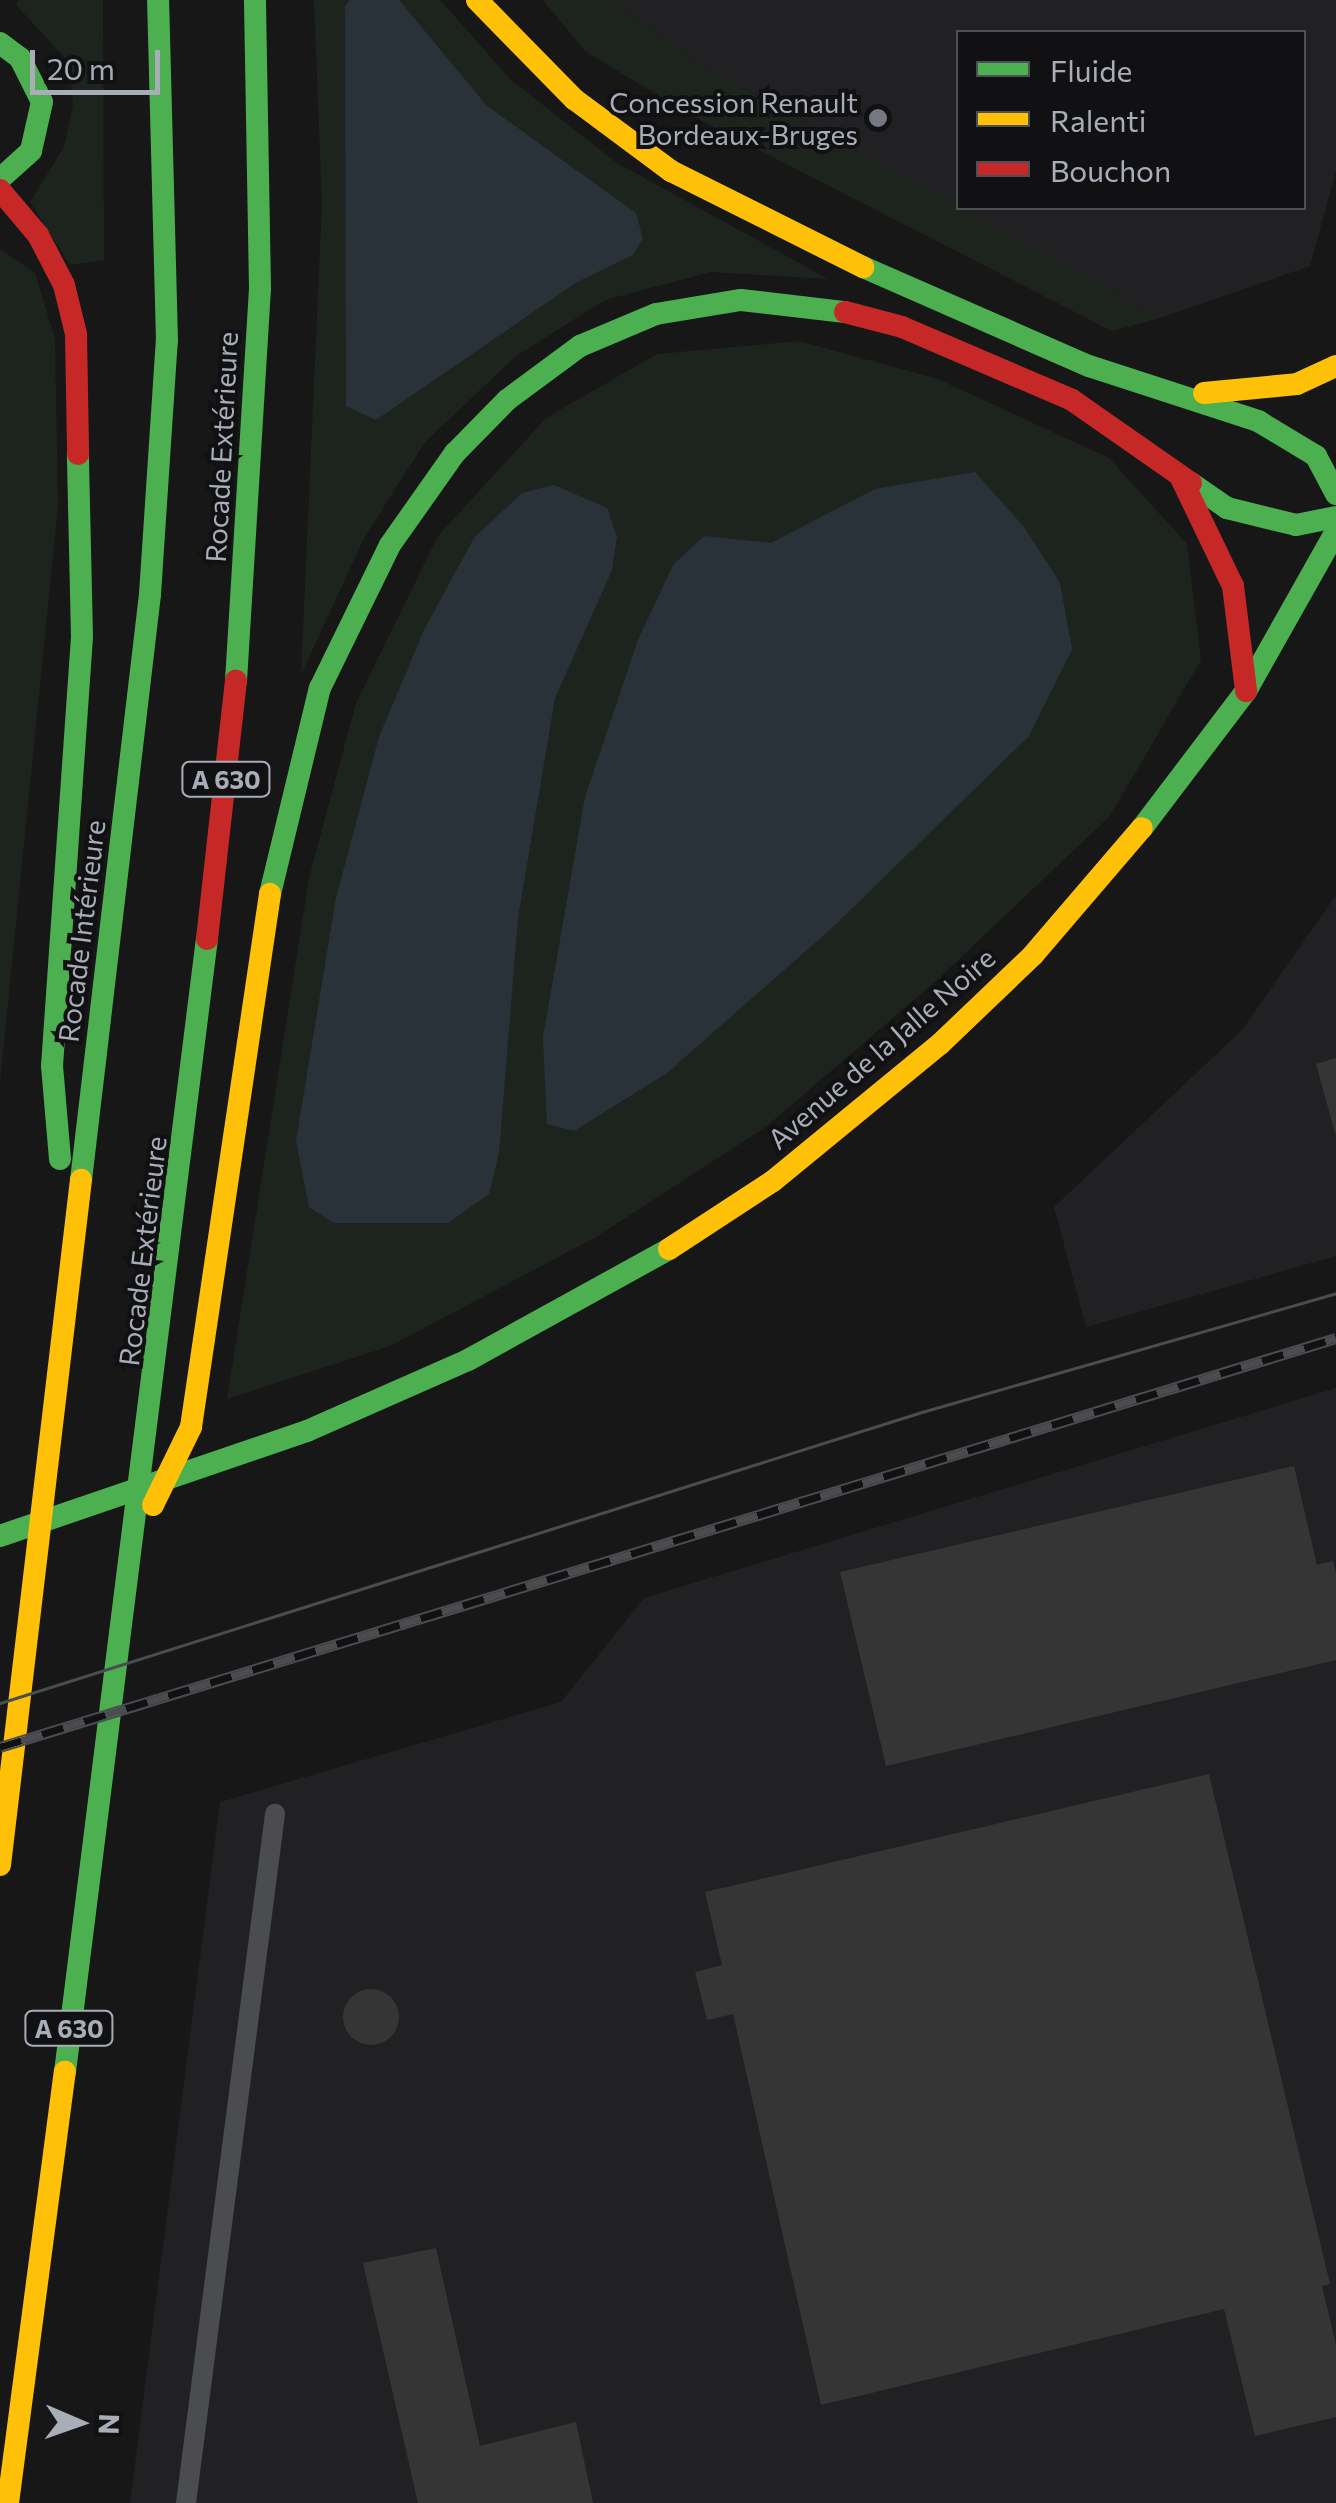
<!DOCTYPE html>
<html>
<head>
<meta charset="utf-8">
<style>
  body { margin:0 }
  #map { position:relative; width:1336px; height:2503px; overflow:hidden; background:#171717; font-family:Commissioner,sans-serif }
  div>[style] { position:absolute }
  .built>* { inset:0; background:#212123 }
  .green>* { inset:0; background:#1d241e }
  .water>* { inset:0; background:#2a3239 }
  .building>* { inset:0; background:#353536 }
  .round { border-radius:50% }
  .lane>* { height:20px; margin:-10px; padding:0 10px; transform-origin:10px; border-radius:10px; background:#4b4c50 }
  .fast>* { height:22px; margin:-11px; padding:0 11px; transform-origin:11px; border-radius:11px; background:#4caf50 }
  .slow>* { height:22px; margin:-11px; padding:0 11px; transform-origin:11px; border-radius:11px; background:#ffc107 }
  .jam>* { height:22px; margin:-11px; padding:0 11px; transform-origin:11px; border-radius:11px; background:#c62828 }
  .tram>* { height:2.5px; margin:-1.25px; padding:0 1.25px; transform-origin:1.25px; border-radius:1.25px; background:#4b4c4f }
  .rail>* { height:11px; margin-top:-5.5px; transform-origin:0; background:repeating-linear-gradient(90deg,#111113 0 22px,#4b4c4f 0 44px); box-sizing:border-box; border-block:2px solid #4b4c4f }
  .dots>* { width:28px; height:28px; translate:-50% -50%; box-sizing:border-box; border:5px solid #111113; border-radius:50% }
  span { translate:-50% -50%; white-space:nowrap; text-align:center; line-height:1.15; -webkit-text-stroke:8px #111113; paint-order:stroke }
  .shield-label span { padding:2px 8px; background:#111113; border:2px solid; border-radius:8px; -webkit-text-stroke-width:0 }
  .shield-label { font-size:25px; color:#a8adb8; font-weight:700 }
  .poi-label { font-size:28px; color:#a8adb8 }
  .right { translate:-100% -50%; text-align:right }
  .street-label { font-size:28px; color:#a8adb8 }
  .legend { position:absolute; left:956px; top:30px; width:350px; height:180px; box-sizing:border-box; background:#111113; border:2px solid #4d4f55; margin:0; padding:12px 18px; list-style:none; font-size:30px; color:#a8adb8 }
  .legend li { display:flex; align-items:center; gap:20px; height:50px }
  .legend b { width:50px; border:2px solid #4d4f55 }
  .north { position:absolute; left:30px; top:2373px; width:100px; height:100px; -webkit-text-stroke:8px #111113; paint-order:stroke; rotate:92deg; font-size:28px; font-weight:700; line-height:40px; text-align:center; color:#a8adb8 }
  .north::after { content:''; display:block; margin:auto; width:35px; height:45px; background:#a8adb8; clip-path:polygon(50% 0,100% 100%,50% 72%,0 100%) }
  .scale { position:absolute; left:30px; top:50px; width:130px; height:45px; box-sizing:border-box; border:5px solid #a8adb8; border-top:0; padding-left:12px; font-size:30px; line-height:35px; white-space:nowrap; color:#a8adb8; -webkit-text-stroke:8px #111113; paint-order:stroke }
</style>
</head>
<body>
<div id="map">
  <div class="built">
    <i style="clip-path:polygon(610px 0,1336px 0,1336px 171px,1310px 266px,1160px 318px,960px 208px,1304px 208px,1304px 32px,958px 32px,958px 207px,702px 65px)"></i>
    <i style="clip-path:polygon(1336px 895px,1336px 1256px,1086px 1327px,1054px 1207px,1242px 1030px)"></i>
    <i style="clip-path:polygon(1336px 1388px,1336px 2503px,130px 2503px,220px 1802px,561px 1702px,644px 1598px)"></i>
  </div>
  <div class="green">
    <i style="clip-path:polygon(19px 0,103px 0,104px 260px,70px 265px,30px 202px,64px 147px,73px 104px,69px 62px,16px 5px)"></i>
    <i style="clip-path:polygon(314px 0,440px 0,511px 80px,617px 163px,828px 279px,711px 272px,605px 300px,516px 356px,425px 442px,364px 538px,301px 675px,322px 204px)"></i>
    <i style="clip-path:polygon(543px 0,610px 0,702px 65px,1160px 318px,1112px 331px,689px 114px,585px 51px)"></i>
    <i style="clip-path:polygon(0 249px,35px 273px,55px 339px,58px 506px,0 1082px)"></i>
    <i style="clip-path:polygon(799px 341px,938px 379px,1109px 458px,1187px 544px,1201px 660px,1110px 816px,937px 980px,767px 1126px,596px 1237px,390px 1346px,227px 1399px,309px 878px,356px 703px,438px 536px,546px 418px,657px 354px)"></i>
  </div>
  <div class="water">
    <i style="clip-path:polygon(350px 0,399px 0,487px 106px,636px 213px,643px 238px,633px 255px,577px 282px,376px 420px,346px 406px,345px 6px)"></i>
    <i style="clip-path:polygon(975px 472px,1024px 527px,1060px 583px,1072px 649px,1029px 736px,834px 926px,667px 1073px,574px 1131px,547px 1124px,543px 1037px,585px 797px,638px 640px,673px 565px,704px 536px,771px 543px,875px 489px)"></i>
    <i style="clip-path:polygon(554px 485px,607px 508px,617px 537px,612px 570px,555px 698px,518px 918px,499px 1153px,489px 1194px,448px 1223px,334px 1223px,309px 1207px,296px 1141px,336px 898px,379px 737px,424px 630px,474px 538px,522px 493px)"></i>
  </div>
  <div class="building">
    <i style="clip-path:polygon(1336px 1058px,1336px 1133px,1335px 1133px,1316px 1064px)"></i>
    <i style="clip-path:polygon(1294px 1466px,1317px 1565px,1333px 1561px,1336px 1573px,1336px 1660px,886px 1766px,840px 1572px)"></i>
    <i style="clip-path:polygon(1209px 1774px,1330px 2284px,1322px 2286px,1336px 2345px,1336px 2417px,1255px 2436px,1224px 2309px,821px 2405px,733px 2014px,707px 2020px,695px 1972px,722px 1965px,705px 1892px)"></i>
    <i class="round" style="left:343px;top:1989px;width:56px;height:56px"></i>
    <i style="clip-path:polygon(436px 2248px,480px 2446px,576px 2422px,593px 2503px,418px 2503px,363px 2263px)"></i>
  </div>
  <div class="lane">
    <i style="left:186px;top:2503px;width:695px;rotate:-82.64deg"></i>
  </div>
  <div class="fast">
    <i style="left:0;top:43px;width:25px;rotate:37deg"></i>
    <i style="left:20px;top:58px;width:49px;rotate:63.4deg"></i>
    <i style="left:42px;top:102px;width:50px;rotate:102.7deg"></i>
    <i style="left:31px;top:151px;width:42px;rotate:137.9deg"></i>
    <i style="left:863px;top:267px;width:247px;rotate:23.7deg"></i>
    <i style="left:1089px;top:366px;width:178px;rotate:18deg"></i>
    <i style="left:1258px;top:421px;width:68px;rotate:31.1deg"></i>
    <i style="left:1316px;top:456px;width:43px;rotate:62.2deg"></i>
    <i style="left:1191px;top:483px;width:44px;rotate:34.8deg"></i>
    <i style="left:1227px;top:508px;width:71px;rotate:13.8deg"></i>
    <i style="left:1296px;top:525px;width:41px;rotate:-11.3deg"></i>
    <i style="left:236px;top:681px;width:393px;rotate:-86.5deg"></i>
    <i style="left:260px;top:289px;width:289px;rotate:-91deg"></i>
    <i style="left:1142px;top:828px;width:172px;rotate:-52.8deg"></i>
    <i style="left:1246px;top:691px;width:184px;rotate:-60.6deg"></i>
    <i style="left:270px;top:894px;width:212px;rotate:-76.4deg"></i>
    <i style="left:320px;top:688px;width:159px;rotate:-63.9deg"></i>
    <i style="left:390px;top:545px;width:113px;rotate:-54.8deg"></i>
    <i style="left:455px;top:453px;width:74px;rotate:-45.5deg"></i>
    <i style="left:507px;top:400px;width:91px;rotate:-36.5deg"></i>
    <i style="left:580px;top:346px;width:82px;rotate:-22.8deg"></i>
    <i style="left:656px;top:314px;width:86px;rotate:-9.4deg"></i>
    <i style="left:741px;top:300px;width:105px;rotate:6.6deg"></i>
    <i style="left:60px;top:1159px;width:93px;rotate:-94.9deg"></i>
    <i style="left:52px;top:1066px;width:430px;rotate:-86deg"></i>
    <i style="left:82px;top:637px;width:183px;rotate:-91.3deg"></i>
    <i style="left:81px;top:1180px;width:590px;rotate:-83.28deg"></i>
    <i style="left:150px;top:594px;width:254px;rotate:-86.2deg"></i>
    <i style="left:167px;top:341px;width:341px;rotate:-91.5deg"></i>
    <i style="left:0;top:1536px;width:324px;rotate:-18.9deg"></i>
    <i style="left:307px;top:1431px;width:176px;rotate:-23.8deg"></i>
    <i style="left:468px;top:1360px;width:230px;rotate:-28.9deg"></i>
    <i style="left:65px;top:2072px;width:1142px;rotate:-82.86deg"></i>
  </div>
  <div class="slow">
    <i style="left:477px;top:0;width:139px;rotate:45.6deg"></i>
    <i style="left:574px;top:99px;width:121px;rotate:36.6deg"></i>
    <i style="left:671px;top:171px;width:215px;rotate:26.6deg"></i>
    <i style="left:1204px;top:393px;width:93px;rotate:-5.5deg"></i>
    <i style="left:1297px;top:384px;width:43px;rotate:-24.8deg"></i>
    <i style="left:669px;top:1249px;width:124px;rotate:-33.2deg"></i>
    <i style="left:773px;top:1181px;width:216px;rotate:-39.4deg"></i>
    <i style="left:940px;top:1044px;width:129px;rotate:-43.7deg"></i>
    <i style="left:1033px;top:955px;width:167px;rotate:-49.4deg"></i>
    <i style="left:153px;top:1505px;width:87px;rotate:-64deg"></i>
    <i style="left:191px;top:1427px;width:539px;rotate:-81.57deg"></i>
    <i style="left:0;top:1865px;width:690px;rotate:-83.26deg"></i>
    <i style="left:8px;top:2503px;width:435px;rotate:-82.5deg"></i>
  </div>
  <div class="jam">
    <i style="left:0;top:190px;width:59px;rotate:49.8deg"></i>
    <i style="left:38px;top:235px;width:56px;rotate:62.5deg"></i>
    <i style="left:64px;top:285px;width:50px;rotate:76.2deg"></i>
    <i style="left:76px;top:334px;width:120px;rotate:89deg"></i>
    <i style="left:845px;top:312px;width:59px;rotate:14.7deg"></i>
    <i style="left:902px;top:327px;width:185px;rotate:23.2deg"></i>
    <i style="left:1072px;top:400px;width:145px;rotate:34.9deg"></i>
    <i style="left:1181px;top:478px;width:120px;rotate:64.3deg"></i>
    <i style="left:1233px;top:586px;width:106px;rotate:82.9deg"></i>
    <i style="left:207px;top:939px;width:260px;rotate:-83.6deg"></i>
  </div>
  <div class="tram">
    <i style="left:0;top:1703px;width:967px;rotate:-17.52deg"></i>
    <i style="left:922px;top:1412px;width:431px;rotate:-16deg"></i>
  </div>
  <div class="rail">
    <i style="left:0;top:1747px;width:1397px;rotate:-17.02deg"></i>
  </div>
  <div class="dots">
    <i style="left:878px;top:118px;background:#757880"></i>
  </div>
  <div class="shield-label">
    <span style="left:226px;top:779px">A 630</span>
    <span style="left:69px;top:2028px">A 630</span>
  </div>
  <div class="poi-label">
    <span class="right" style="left:858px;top:118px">Concession Renault<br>Bordeaux-Bruges</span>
  </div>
  <div class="street-label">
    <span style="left:221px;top:447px;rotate:-87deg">Rocade Extérieure</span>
    <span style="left:81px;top:931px;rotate:-83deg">Rocade Intérieure</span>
    <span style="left:881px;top:1048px;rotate:-41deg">Avenue de la Jalle Noire</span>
    <span style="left:142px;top:1251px;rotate:-83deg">Rocade Extérieure</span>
  </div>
  <ul class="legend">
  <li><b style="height:12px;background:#4caf50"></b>Fluide</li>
  <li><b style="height:12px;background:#ffc107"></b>Ralenti</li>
  <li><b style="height:12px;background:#c62828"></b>Bouchon</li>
  </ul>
  <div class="north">N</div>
  <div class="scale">20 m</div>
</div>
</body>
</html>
